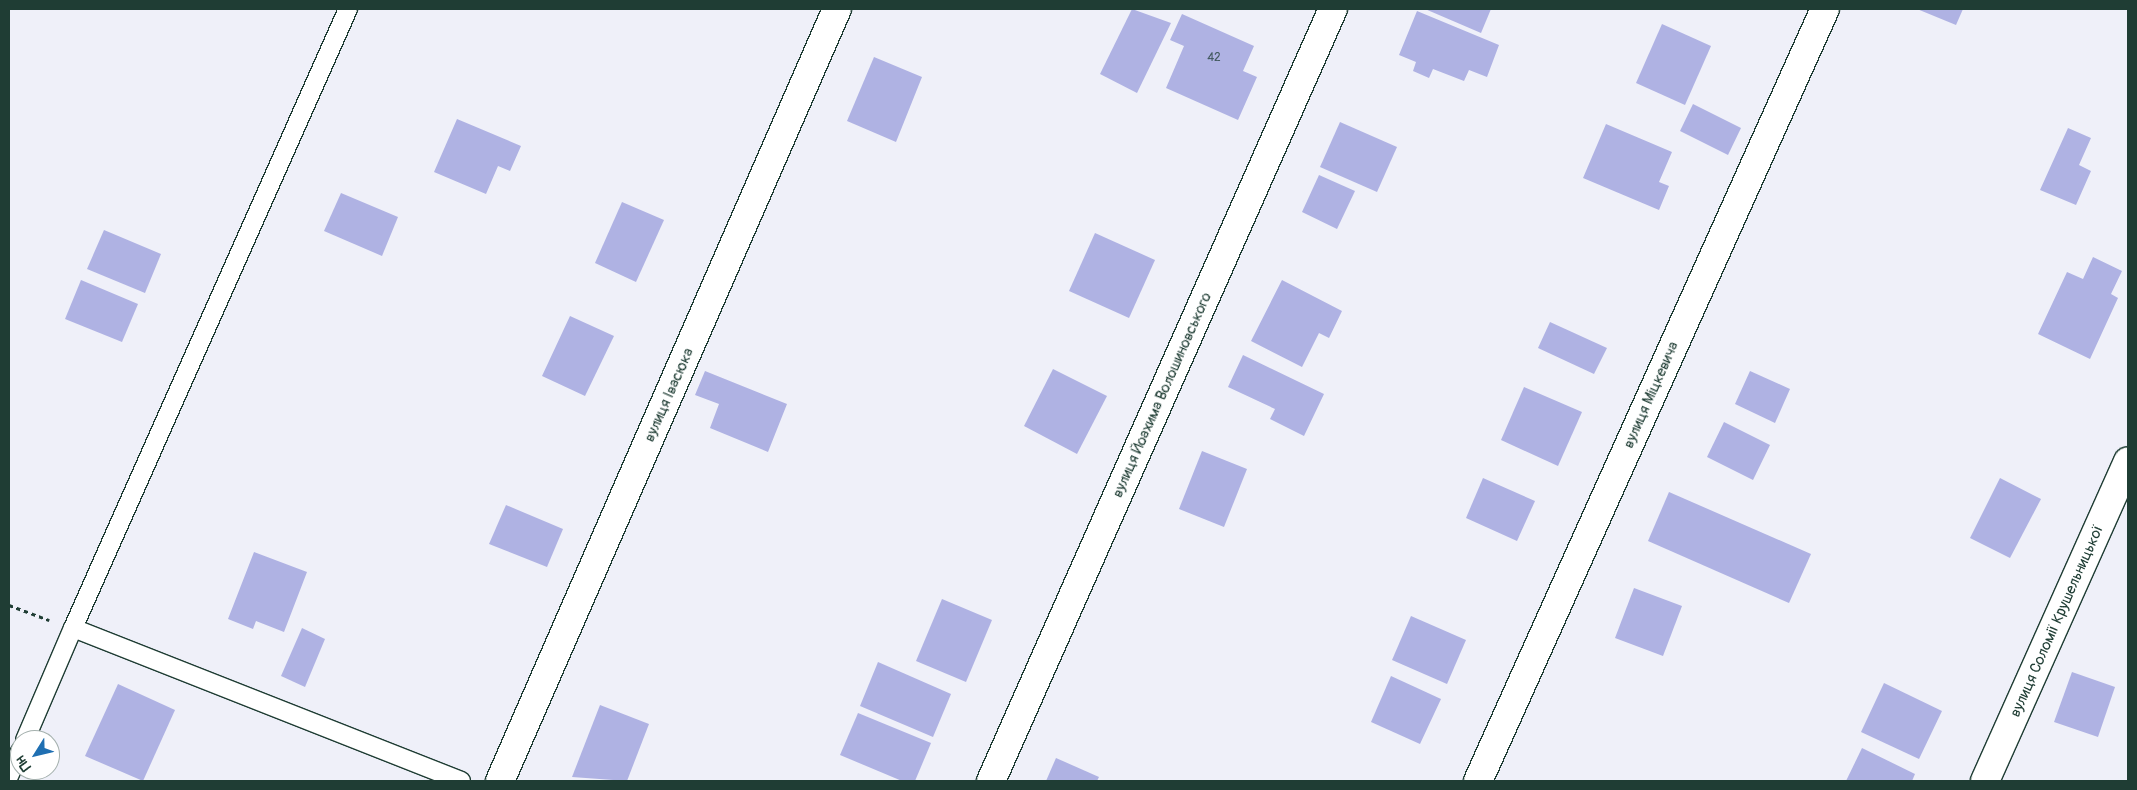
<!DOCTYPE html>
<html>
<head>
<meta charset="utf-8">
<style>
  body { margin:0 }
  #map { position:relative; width:2137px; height:790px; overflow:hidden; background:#eff0f9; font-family:Pangolin,sans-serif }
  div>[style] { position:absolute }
  .building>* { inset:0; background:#afb2e3 }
  .path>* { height:3px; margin-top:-1.5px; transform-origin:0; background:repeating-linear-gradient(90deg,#1f3d34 0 4px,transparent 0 8px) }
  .roads { filter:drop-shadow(1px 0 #1f3d34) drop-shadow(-1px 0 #1f3d34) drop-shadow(0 1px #1f3d34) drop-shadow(0 -1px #1f3d34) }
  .lane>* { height:18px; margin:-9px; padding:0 9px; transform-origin:9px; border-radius:9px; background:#fff }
  .street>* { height:28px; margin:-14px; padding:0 14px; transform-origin:14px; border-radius:14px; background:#fff }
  span { translate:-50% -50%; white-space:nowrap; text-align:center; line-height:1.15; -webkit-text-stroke:5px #fff; paint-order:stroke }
  .number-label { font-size:12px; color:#435a60 }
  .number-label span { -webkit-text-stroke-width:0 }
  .street-label { font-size:15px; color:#1f3d34 }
  .frame { position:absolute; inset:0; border:10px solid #1f3d34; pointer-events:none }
  .north { position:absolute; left:10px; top:730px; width:50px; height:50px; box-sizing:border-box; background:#fff; border:1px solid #a5b1ae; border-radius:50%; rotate:234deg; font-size:14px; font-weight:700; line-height:20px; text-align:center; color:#1f3d34 }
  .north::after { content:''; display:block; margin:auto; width:18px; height:22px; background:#1f6fb2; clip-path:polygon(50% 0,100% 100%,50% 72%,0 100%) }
</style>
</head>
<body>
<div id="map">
  <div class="building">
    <i style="clip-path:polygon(1132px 9px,1171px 23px,1137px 93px,1100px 74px)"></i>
    <i style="clip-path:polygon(1425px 9px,1491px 9px,1481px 33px)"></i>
    <i style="clip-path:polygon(1917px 9px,1963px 9px,1956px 25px)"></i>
    <i style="clip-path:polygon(1417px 11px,1499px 45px,1487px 77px,1469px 70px,1464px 81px,1433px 69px,1429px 78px,1413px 71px,1416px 62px,1399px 55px)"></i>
    <i style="clip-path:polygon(1182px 14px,1254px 46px,1243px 71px,1257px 77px,1238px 120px,1166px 88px,1184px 46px,1170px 40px)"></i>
    <i style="clip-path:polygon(1662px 24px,1711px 46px,1685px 105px,1636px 83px)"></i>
    <i style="clip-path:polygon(874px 57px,922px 77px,896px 142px,847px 121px)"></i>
    <i style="clip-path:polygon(1693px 104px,1741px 128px,1728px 155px,1680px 131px)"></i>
    <i style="clip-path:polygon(457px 119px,521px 146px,510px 171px,498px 166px,486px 194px,434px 172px)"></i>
    <i style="clip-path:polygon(1340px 122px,1397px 147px,1377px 192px,1320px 167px)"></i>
    <i style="clip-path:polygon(1606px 124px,1672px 152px,1659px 182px,1669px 186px,1659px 210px,1583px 178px)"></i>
    <i style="clip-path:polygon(2068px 128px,2091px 138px,2079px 165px,2091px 171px,2076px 205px,2040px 190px)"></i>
    <i style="clip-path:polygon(1319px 175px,1355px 191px,1337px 229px,1302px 212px)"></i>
    <i style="clip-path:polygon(341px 193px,398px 217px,382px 256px,324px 231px)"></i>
    <i style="clip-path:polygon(622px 202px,664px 220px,636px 282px,595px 263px)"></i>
    <i style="clip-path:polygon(104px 230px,161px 254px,145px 293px,87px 269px)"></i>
    <i style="clip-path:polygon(1095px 233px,1155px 260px,1129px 318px,1069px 291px)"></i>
    <i style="clip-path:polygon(2093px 257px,2122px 271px,2111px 294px,2118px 298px,2090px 359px,2038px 334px,2067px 272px,2083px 279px)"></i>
    <i style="clip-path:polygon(81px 280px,138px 304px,122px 342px,65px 319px)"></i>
    <i style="clip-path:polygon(1282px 280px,1342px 311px,1329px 338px,1319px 333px,1302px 367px,1251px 341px)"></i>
    <i style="clip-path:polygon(570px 316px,614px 336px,585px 396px,542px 376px)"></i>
    <i style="clip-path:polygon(1550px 322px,1607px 348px,1594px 374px,1538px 348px)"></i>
    <i style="clip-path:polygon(1243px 355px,1324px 394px,1304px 436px,1270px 419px,1275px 409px,1228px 387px)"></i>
    <i style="clip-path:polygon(1053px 369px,1107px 396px,1077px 454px,1024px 426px)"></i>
    <i style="clip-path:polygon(705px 371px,787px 404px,768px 452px,710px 428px,719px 404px,695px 395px)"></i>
    <i style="clip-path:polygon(1750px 371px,1790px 389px,1775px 423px,1735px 404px)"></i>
    <i style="clip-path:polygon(1524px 387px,1582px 412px,1558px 466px,1501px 440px)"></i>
    <i style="clip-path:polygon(1724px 422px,1770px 445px,1753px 480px,1707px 457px)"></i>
    <i style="clip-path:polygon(1202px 451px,1247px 469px,1224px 527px,1179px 509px)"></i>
    <i style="clip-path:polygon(1483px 478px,1535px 501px,1517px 541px,1466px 518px)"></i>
    <i style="clip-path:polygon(2000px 478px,2041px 499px,2010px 558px,1970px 538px)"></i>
    <i style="clip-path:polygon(1669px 492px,1811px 554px,1789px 603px,1648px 541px)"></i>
    <i style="clip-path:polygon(506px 505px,563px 529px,547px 567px,489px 544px)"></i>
    <i style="clip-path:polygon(254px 552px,307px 572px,284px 632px,256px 621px,253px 629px,228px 619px)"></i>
    <i style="clip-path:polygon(1634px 588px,1682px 606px,1663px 656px,1615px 638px)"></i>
    <i style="clip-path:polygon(942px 599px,992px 620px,966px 682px,916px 661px)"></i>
    <i style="clip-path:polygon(1411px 616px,1466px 640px,1447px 684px,1392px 660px)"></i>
    <i style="clip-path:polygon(302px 628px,325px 639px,305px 687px,281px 676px)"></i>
    <i style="clip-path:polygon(878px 662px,951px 694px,933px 737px,860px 706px)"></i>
    <i style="clip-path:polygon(2072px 672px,2115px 687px,2098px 737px,2054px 722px)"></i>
    <i style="clip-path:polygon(1391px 676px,1441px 699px,1420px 744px,1371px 722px)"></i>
    <i style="clip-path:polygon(1884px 683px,1942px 711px,1919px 759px,1861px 732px)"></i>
    <i style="clip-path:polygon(118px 684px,175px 710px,143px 781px,85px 756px)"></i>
    <i style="clip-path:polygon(600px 705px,649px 724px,627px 781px,572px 777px)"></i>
    <i style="clip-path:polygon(858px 713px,931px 743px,915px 781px,902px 781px,840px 755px)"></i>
    <i style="clip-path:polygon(1862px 748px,1915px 774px,1912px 781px,1846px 781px)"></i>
    <i style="clip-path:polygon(1056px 758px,1099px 777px,1097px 781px,1046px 781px)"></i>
  </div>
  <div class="path">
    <i style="left:9px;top:605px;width:43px;rotate:20.6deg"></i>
  </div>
  <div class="roads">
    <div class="lane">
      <i style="left:348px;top:9px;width:677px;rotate:113.95deg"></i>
      <i style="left:73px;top:628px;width:417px;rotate:21.5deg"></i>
      <i style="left:25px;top:740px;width:122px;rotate:-66.8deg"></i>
      <i style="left:9px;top:776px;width:27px;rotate:-66deg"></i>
    </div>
    <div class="street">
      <i style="left:500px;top:781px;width:842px;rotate:-66.42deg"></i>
      <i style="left:991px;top:781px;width:844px;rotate:-66.11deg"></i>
      <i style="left:1478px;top:781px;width:846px;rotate:-65.8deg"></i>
      <i style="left:1985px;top:781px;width:350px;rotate:-65.9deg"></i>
    </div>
  </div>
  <div class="number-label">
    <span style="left:1214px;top:58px">42</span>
  </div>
  <div class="street-label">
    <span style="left:669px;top:395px;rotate:-66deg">вулиця Івасюка</span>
    <span style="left:1162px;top:395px;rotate:-66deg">вулиця Йоахима Волошиновського</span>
    <span style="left:1651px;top:395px;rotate:-66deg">вулиця Міцкевича</span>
    <span style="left:2057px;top:621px;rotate:-66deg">вулиця Соломії Крушельницької</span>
  </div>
  <div class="frame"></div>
  <div class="north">Пн</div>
</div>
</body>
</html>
